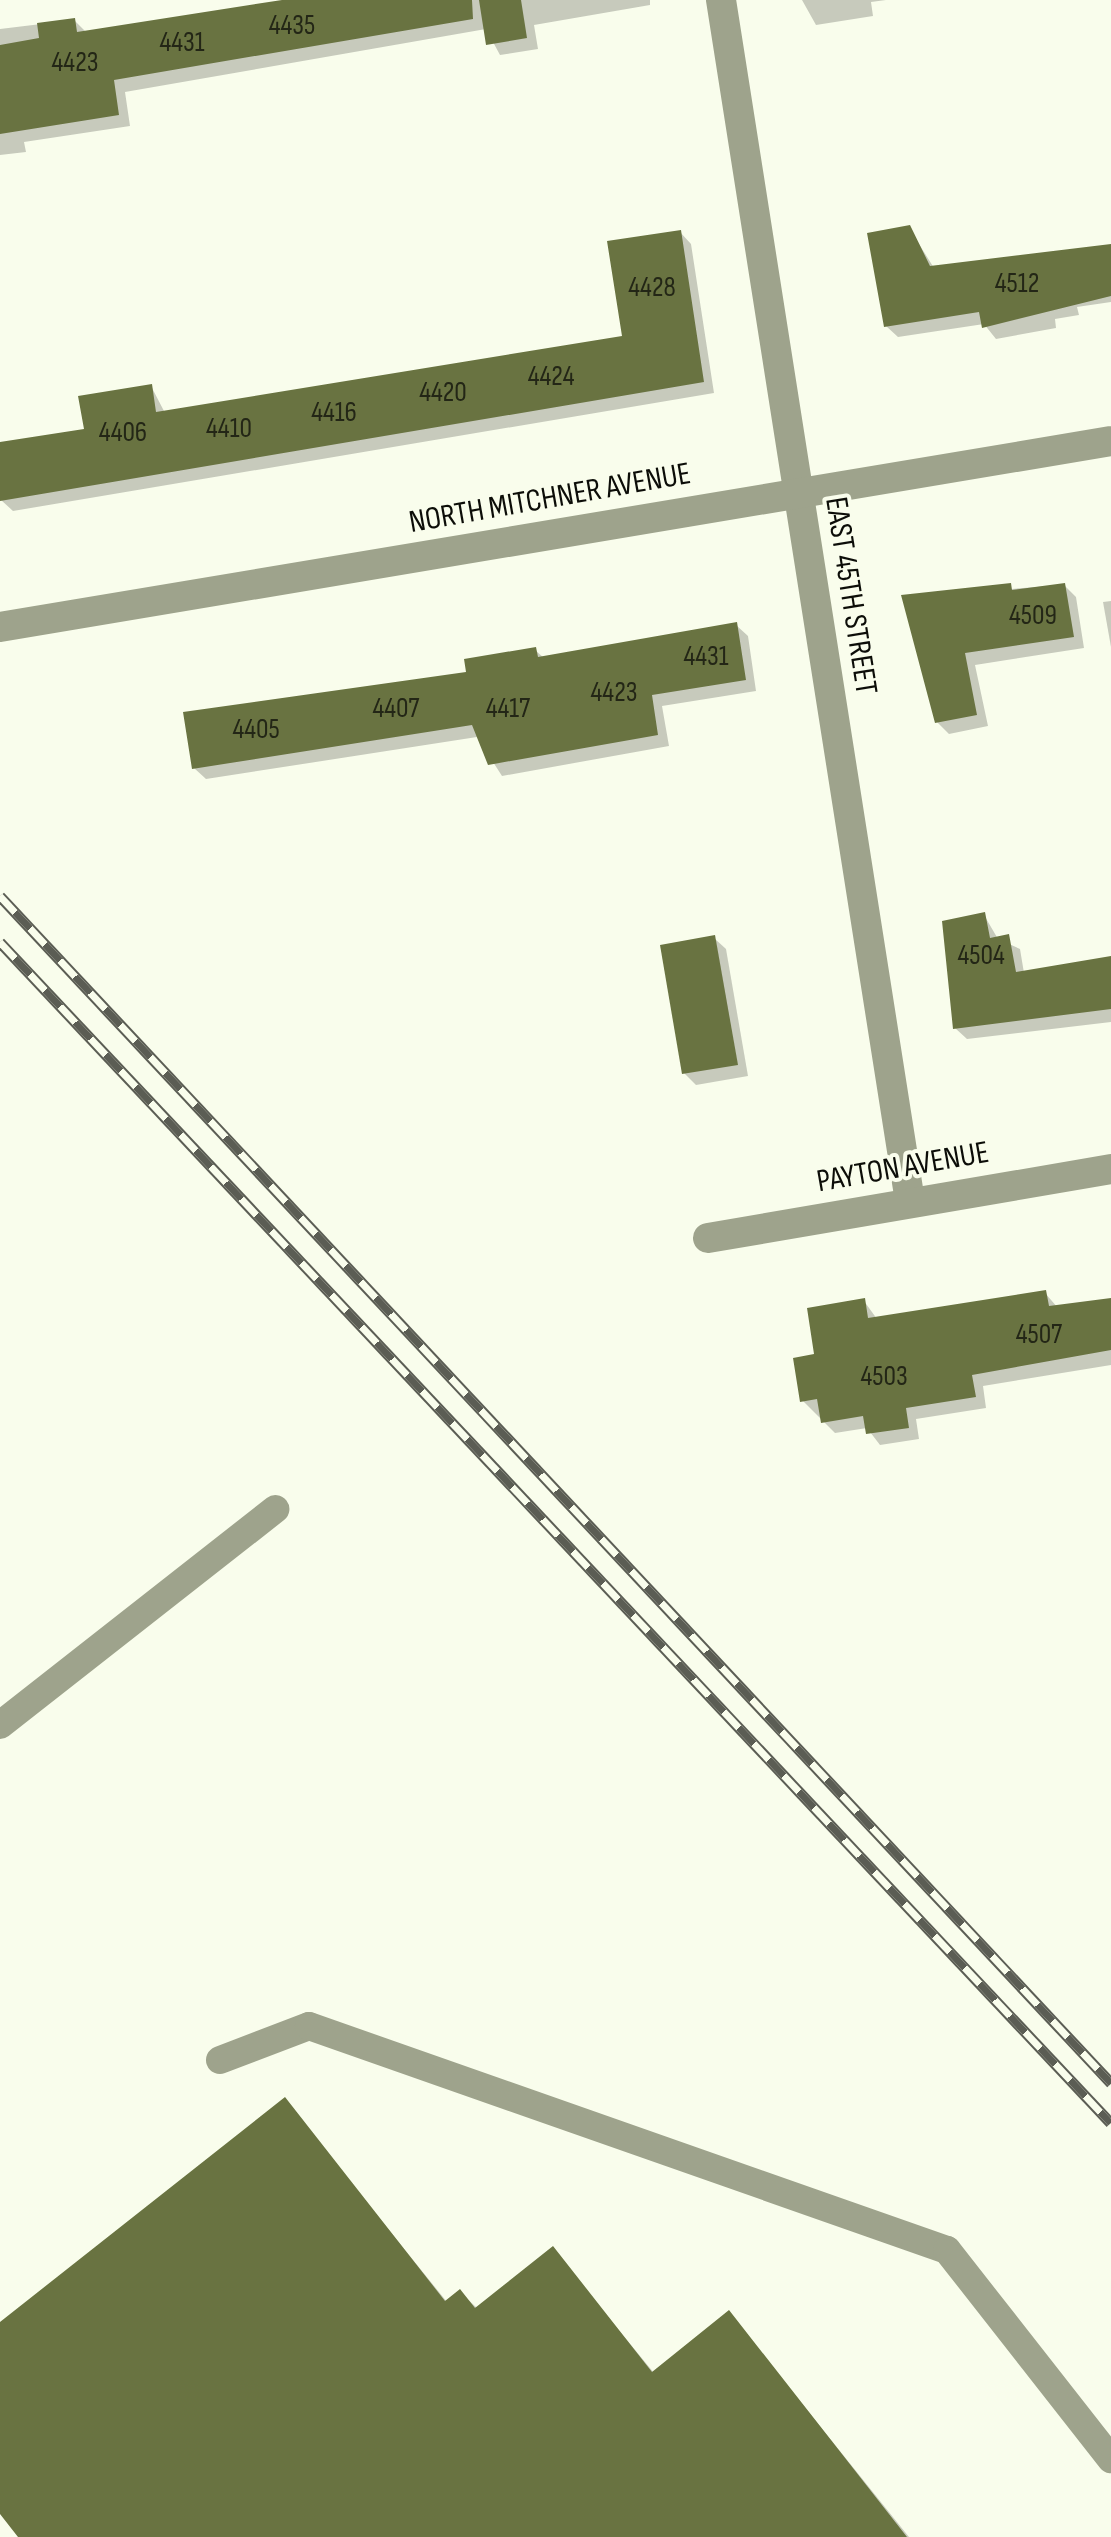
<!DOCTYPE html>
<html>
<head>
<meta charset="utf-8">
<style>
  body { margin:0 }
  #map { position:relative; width:1111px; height:2537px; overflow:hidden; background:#f9fdec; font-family:"Sofia Sans Condensed",sans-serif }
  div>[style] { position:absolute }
  .shadow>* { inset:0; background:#0003 }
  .building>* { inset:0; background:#697341 }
  .lane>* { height:28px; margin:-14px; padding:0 14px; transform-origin:14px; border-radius:14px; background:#9ea38c }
  .street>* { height:30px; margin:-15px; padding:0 15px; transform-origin:15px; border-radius:15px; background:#9ea38c }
  .rail>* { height:11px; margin-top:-5.5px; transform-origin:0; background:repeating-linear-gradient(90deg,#f9fdec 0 22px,#5b5d54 0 44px); box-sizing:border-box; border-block:2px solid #5b5d54 }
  span { translate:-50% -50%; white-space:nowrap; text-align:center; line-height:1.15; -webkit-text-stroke:8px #f9fdec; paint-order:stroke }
  .number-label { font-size:28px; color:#232616 }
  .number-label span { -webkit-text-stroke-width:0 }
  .street-label { font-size:32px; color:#0c0d08 }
</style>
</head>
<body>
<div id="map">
  <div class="shadow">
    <i style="clip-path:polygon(287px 0,650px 0,650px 5px,534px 25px,538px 49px,500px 55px,486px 29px,125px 92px,130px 126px,24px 142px,26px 152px,0 155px,0 29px,74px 20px,87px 33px)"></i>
    <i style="clip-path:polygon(802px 0,886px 0,871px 2px,873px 16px,816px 25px)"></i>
    <i style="clip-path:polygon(909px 228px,934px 268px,1111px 247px,1111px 302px,1077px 307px,1079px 315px,1055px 319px,1056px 328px,996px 339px,984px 324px,898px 337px,886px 326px)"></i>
    <i style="clip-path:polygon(680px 232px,691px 244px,714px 393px,13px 511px,1px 500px,0 445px,87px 431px,151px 386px,165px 413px,625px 338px)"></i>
    <i style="clip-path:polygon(1064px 585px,1076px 597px,1084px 648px,975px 665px,988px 726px,949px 734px,937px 722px,904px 597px)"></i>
    <i style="clip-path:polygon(1111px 601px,1111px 647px,1103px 602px)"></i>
    <i style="clip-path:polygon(736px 625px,748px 636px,756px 691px,662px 706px,669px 746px,502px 776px,477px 737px,206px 779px,194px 768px,535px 650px,544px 658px)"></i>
    <i style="clip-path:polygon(984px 915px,998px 939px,1020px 949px,1024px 973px,1111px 960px,1111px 1022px,967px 1039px,955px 1028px)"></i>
    <i style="clip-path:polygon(714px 938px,726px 949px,748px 1076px,696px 1085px,684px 1073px)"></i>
    <i style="clip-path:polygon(1045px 1293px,1058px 1308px,1111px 1301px,1111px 1365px,983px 1386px,986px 1408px,916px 1419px,919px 1439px,880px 1445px,867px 1428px,835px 1433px,802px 1400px,817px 1357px,864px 1301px,877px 1319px)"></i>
    <i style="clip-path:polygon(284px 2100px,447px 2302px,460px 2292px,478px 2309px,553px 2250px,654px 2373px,729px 2313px,909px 2537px,22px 2537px,0 2509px,0 2325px)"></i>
  </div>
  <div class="building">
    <i style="clip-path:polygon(282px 0,472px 0,473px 19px,114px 80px,119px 115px,0 134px,0 45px,39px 38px,37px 23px,75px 18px,77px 32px)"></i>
    <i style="clip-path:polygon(479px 0,521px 0,527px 38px,486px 45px)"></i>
    <i style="clip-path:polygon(910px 225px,930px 266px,1111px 244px,1111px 296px,982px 328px,979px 312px,884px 327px,867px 233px)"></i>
    <i style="clip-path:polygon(681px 230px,704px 382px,0 501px,0 442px,84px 429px,78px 396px,152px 384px,156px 412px,622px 336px,607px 241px)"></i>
    <i style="clip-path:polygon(1011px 583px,1012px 590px,1065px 583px,1074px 637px,965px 653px,977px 715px,935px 723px,901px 595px)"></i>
    <i style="clip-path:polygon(737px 622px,746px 680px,652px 695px,658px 735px,488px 765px,472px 725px,192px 769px,183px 712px,466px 672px,464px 659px,536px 647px,538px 657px)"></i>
    <i style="clip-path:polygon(985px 912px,990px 938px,1009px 934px,1016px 972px,1111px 956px,1111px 1009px,953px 1029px,942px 921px)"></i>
    <i style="clip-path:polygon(715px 935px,738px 1065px,682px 1074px,660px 945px)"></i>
    <i style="clip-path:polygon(1046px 1290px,1049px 1306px,1111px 1298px,1111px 1350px,972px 1375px,976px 1397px,906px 1408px,909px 1428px,866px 1434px,863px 1416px,821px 1423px,817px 1399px,800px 1402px,793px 1358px,814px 1354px,807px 1308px,865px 1298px,868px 1318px)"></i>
    <i style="clip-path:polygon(285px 2097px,445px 2301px,460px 2289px,475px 2308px,553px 2246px,652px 2372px,729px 2310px,907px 2537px,18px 2537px,0 2514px,0 2322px)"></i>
  </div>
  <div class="lane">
    <i style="left:0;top:1725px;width:350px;rotate:-38.1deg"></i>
    <i style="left:220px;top:2060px;width:95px;rotate:-20.9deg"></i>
    <i style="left:309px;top:2026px;width:676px;rotate:19.35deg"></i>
    <i style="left:947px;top:2250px;width:266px;rotate:51.9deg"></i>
  </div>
  <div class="street">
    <i style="left:721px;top:0;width:1217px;rotate:81.06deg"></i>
    <i style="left:0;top:627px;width:1126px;rotate:-9.5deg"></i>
    <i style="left:708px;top:1238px;width:409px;rotate:-9.7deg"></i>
  </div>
  <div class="rail">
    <i style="left:0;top:896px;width:1626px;rotate:46.89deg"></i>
    <i style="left:0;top:942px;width:1621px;rotate:46.75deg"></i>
  </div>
  <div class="number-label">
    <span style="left:292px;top:26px">4435</span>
    <span style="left:182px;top:43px">4431</span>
    <span style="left:75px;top:63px">4423</span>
    <span style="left:1017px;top:284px">4512</span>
    <span style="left:652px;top:288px">4428</span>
    <span style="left:551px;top:377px">4424</span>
    <span style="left:443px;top:393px">4420</span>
    <span style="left:334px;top:413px">4416</span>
    <span style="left:229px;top:429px">4410</span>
    <span style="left:123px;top:433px">4406</span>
    <span style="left:1033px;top:616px">4509</span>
    <span style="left:706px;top:657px">4431</span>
    <span style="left:614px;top:693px">4423</span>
    <span style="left:396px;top:709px">4407</span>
    <span style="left:508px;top:709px">4417</span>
    <span style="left:256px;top:730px">4405</span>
    <span style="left:981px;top:956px">4504</span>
    <span style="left:1039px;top:1335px">4507</span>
    <span style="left:884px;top:1377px">4503</span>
  </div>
  <div class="street-label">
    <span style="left:550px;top:499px;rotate:-10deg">NORTH MITCHNER AVENUE</span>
    <span style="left:850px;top:596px;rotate:81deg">EAST 45TH STREET</span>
    <span style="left:903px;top:1168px;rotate:-10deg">PAYTON AVENUE</span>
  </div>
</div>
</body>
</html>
